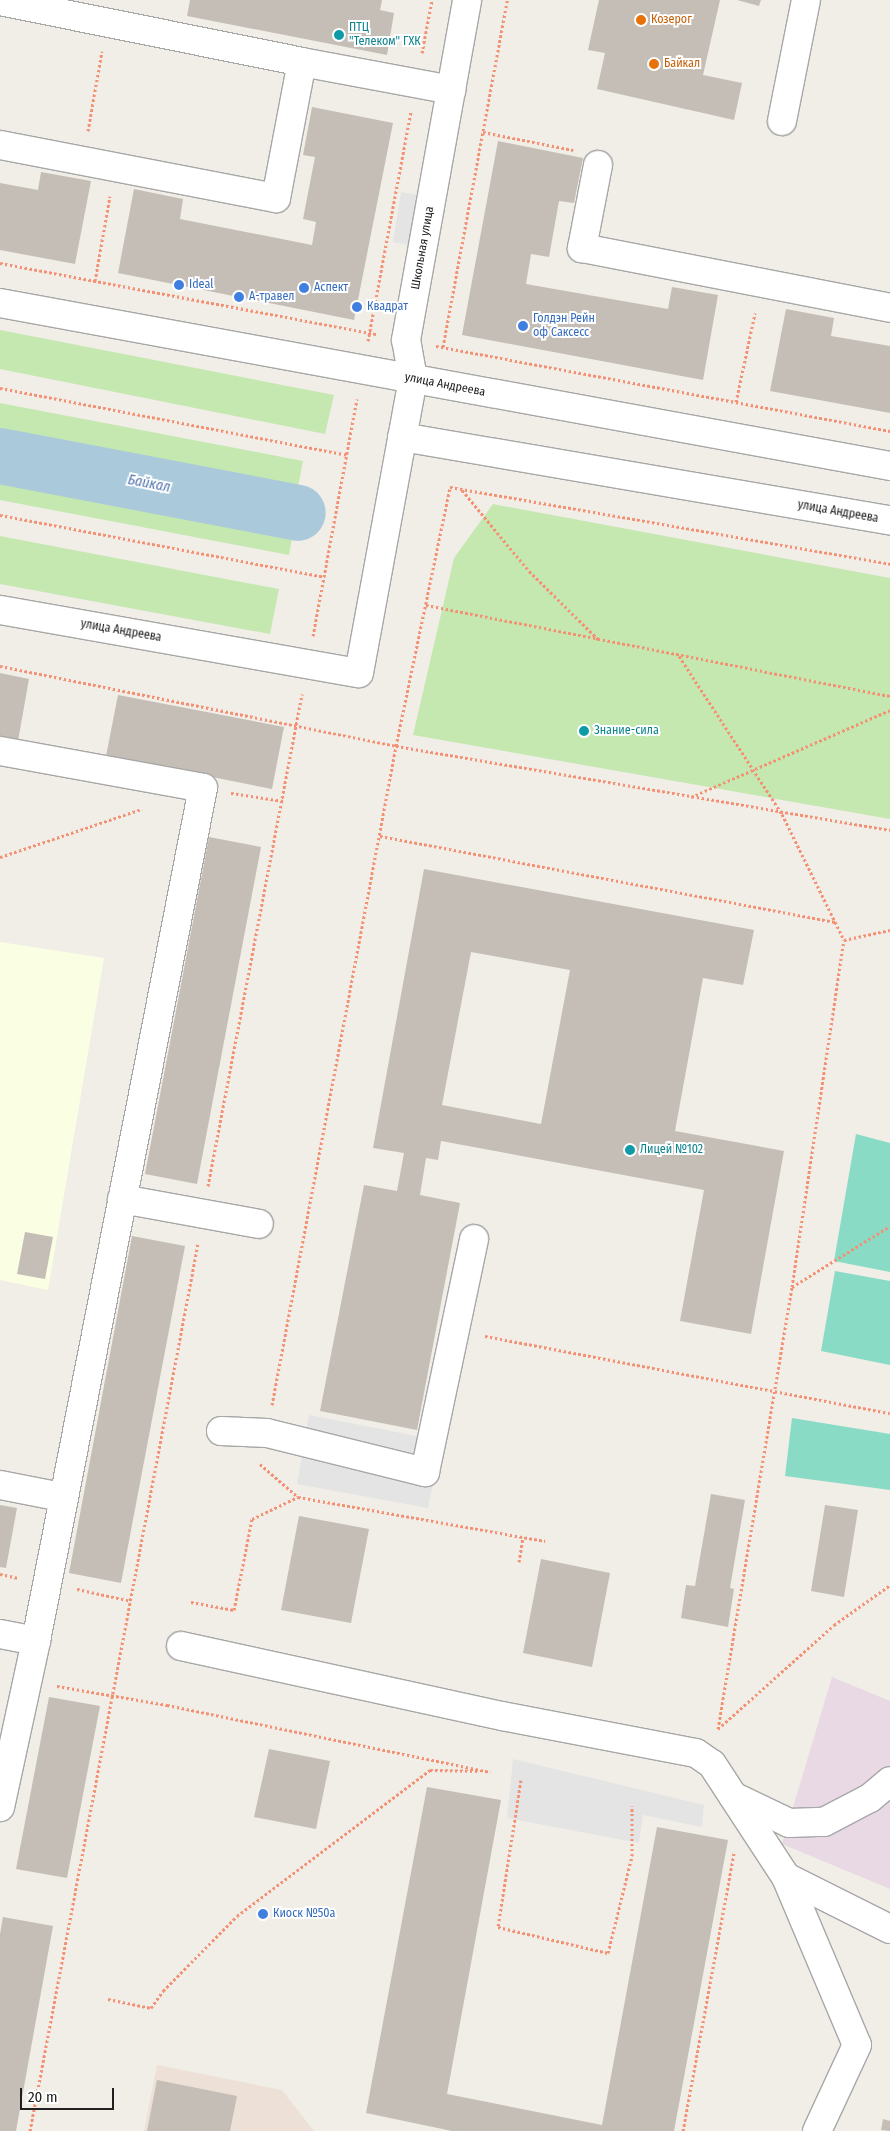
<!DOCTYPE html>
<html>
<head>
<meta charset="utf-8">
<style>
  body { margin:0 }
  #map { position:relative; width:890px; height:2131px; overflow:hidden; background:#f0eee7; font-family:"Fira Sans Condensed",sans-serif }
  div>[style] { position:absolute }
  .industrial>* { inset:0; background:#e9d9e4 }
  .education>* { inset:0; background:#fafee3 }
  .military>* { inset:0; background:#ede0d7 }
  .grass>* { inset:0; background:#c4e8b0 }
  .pitch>* { inset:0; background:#89dbc6 }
  .parking>* { inset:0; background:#e4e4e4 }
  .river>* { height:56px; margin:-28px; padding:0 28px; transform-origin:28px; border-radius:28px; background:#aacadc }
  .building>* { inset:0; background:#c5beb7 }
  .path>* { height:3px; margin-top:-1.5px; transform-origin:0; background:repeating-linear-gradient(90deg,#f49174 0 2.5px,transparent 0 5px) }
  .roads { filter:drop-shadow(1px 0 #a7a7a7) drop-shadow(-1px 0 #a7a7a7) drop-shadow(0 1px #a7a7a7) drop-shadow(0 -1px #a7a7a7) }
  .minor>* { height:28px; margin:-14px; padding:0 14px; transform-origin:14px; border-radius:14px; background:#fff }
  .dots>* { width:14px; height:14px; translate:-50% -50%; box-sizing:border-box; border:2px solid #fff; border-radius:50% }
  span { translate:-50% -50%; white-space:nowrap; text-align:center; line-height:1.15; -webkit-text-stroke:4px #fff; paint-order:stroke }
  .food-label { font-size:12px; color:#c56008 }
  .left { translate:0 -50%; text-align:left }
  .culture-label { font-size:12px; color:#0d838f }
  .street-label { font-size:12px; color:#202020 }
  .shop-label { font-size:12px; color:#366cbe }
  .water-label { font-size:14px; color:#5073ad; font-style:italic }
  .scale { position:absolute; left:20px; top:2088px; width:94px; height:22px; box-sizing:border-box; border:2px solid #202020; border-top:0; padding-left:6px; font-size:15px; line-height:18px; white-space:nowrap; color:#202020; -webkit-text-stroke:4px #fff; paint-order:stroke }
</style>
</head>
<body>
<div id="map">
  <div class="industrial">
    <i style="clip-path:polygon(832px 1677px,890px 1701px,890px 1889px,782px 1844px)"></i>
  </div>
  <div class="education">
    <i style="clip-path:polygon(0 942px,104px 958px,48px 1290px,0 1280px)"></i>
  </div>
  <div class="military">
    <i style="clip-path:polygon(157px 2065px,282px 2090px,314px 2131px,144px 2131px)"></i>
  </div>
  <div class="grass">
    <i style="clip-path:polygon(0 330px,334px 395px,325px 434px,0 369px)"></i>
    <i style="clip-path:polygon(0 403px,303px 461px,296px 497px,0 440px)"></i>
    <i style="clip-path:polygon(0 467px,294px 527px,289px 555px,0 500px)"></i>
    <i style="clip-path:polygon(493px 504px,890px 578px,890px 819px,413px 735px,454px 558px)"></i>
    <i style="clip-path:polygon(0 536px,279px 589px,270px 634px,0 584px)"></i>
  </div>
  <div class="pitch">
    <i style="clip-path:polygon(856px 1134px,890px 1143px,890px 1272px,834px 1261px)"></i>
    <i style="clip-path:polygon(835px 1271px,890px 1281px,890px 1365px,821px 1351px)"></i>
    <i style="clip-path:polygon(792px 1418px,890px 1434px,890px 1490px,785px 1476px)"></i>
  </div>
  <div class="parking">
    <i style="clip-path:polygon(401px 192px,418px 195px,410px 245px,393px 242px)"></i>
    <i style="clip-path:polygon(309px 1415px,442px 1441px,428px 1508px,297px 1484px)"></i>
    <i style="clip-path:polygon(513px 1759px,704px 1805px,702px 1827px,643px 1815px,639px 1843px,507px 1818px)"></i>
  </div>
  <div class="river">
    <i style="left:0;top:456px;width:303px;rotate:10.8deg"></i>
  </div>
  <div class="building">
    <i style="clip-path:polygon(190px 0,382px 0,380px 10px,394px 13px,387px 55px,187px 16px)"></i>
    <i style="clip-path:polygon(599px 0,720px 0,703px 75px,742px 83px,734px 120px,597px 89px,605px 53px,588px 50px)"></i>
    <i style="clip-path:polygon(737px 0,761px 0,759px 6px)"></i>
    <i style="clip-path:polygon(312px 107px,393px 123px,354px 320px,118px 273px,134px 189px,183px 199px,180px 219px,312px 245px,316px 222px,303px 219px,315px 157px,303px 155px)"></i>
    <i style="clip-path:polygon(498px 141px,583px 158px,574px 203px,559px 201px,549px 257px,531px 254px,526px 284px,668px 309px,672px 287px,718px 295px,703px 380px,462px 335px)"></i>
    <i style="clip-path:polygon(41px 172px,91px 181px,75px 264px,0 250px,0 183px,38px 190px)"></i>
    <i style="clip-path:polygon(786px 309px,834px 318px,831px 336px,890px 346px,890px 413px,770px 391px)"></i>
    <i style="clip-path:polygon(0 673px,29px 679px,18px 741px,0 737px)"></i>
    <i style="clip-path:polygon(118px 695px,284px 727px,272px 789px,106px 756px)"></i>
    <i style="clip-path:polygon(209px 837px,261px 847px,197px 1184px,145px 1174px)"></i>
    <i style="clip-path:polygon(evenodd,424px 869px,754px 930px,743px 985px,703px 978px,675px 1131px,784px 1151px,751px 1334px,680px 1321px,704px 1190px,441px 1141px,438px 1160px,426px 1158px,420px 1195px,460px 1203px,417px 1430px,320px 1411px,364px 1185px,397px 1191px,404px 1153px,373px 1148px,424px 869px,471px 952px,570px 970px,541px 1124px,442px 1105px,471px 952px)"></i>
    <i style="clip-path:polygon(25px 1232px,53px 1237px,45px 1279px,17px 1274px)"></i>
    <i style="clip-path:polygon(132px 1236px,185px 1246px,121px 1583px,69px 1573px)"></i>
    <i style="clip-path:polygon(711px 1494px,745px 1500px,730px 1588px,734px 1589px,728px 1627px,681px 1618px,686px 1585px,695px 1586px)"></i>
    <i style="clip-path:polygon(0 1505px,17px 1508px,6px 1568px,0 1567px)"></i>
    <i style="clip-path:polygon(825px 1505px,858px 1510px,844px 1597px,811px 1591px)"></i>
    <i style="clip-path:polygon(299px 1516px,369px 1529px,351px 1623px,281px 1610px)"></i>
    <i style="clip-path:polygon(541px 1559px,610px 1573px,592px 1667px,523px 1653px)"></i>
    <i style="clip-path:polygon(49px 1697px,100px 1706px,67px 1878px,16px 1869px)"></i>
    <i style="clip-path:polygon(269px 1749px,330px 1761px,316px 1829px,254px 1817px)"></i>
    <i style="clip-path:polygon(427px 1787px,501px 1800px,447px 2094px,602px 2125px,657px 1827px,728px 1840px,674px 2131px,452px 2131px,366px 2113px)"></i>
    <i style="clip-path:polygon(3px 1917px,53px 1926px,16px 2131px,0 2131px,0 1934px)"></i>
    <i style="clip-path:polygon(157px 2080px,237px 2096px,230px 2131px,147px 2131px)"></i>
    <i style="clip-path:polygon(883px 2119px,890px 2121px,890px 2131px,881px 2130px)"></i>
  </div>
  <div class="path">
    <i style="left:422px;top:53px;width:54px;rotate:-79.3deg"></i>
    <i style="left:88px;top:131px;width:81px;rotate:-80.1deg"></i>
    <i style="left:483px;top:132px;width:92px;rotate:11.3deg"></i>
    <i style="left:0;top:263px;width:383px;rotate:10.7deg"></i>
    <i style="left:95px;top:281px;width:86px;rotate:-80deg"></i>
    <i style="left:368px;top:341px;width:234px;rotate:-79.4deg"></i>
    <i style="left:436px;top:346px;width:462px;rotate:10.6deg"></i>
    <i style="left:443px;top:347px;width:353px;rotate:-79.5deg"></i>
    <i style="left:0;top:388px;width:353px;rotate:10.9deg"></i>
    <i style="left:736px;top:402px;width:91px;rotate:-77.9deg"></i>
    <i style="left:462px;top:490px;width:105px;rotate:50.4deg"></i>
    <i style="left:529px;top:571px;width:98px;rotate:44.6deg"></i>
    <i style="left:0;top:515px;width:330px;rotate:10.8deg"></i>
    <i style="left:426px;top:605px;width:473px;rotate:11.1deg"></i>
    <i style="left:313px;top:636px;width:241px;rotate:-79.5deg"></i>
    <i style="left:679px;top:656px;width:189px;rotate:56.9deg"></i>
    <i style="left:782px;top:814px;width:140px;rotate:63.8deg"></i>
    <i style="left:844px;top:940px;width:47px;rotate:-12.3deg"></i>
    <i style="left:0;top:666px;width:404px;rotate:11.4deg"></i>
    <i style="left:396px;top:746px;width:501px;rotate:9.65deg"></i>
    <i style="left:231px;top:793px;width:53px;rotate:8.7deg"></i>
    <i style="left:691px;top:797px;width:217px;rotate:-23.6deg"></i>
    <i style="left:380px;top:836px;width:463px;rotate:10.7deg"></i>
    <i style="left:0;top:857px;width:150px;rotate:-18.7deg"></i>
    <i style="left:208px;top:1186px;width:501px;rotate:-79.18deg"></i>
    <i style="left:792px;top:1287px;width:115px;rotate:-31.9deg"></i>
    <i style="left:485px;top:1336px;width:412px;rotate:10.8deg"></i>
    <i style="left:272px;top:1405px;width:671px;rotate:-79.34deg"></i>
    <i style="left:396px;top:746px;width:265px;rotate:-78.2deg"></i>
    <i style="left:450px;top:487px;width:447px;rotate:9.9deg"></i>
    <i style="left:260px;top:1464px;width:50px;rotate:41deg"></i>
    <i style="left:298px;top:1497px;width:251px;rotate:10.1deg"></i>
    <i style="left:519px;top:1562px;width:25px;rotate:-81deg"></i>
    <i style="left:0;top:1574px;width:19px;rotate:12deg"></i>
    <i style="left:77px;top:1589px;width:55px;rotate:12.5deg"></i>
    <i style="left:191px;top:1602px;width:44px;rotate:10.5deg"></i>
    <i style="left:234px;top:1610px;width:93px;rotate:-78.8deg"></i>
    <i style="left:252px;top:1519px;width:51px;rotate:-25.6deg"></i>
    <i style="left:57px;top:1686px;width:112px;rotate:9.8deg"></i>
    <i style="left:167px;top:1705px;width:330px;rotate:11.7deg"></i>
    <i style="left:718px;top:1729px;width:448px;rotate:-80.5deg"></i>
    <i style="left:792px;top:1287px;width:351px;rotate:-81.5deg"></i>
    <i style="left:718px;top:1729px;width:156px;rotate:-41.9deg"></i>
    <i style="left:834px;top:1625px;width:69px;rotate:-35.5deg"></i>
    <i style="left:521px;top:1780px;width:149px;rotate:98.9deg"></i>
    <i style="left:498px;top:1927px;width:113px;rotate:13.3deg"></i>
    <i style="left:608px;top:1953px;width:100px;rotate:-76.1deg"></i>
    <i style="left:632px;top:1856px;width:50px;rotate:-90deg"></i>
    <i style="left:108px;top:1999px;width:44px;rotate:11.8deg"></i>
    <i style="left:151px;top:2008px;width:21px;rotate:-55deg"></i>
    <i style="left:163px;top:1991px;width:105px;rotate:-45.4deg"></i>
    <i style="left:237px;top:1916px;width:242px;rotate:-37.1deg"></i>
    <i style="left:430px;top:1770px;width:50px;rotate:1.1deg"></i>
    <i style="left:30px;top:2131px;width:903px;rotate:-79.28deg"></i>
    <i style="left:683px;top:2131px;width:283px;rotate:-79.6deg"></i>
  </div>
  <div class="roads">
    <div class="minor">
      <i style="left:0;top:1px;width:308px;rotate:11.4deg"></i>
      <i style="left:782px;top:121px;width:123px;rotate:-78.8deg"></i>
      <i style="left:0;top:145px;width:281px;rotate:10.9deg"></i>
      <i style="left:276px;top:198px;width:138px;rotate:-79.2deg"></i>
      <i style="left:302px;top:62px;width:152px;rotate:10.6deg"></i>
      <i style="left:598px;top:165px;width:85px;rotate:100.9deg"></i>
      <i style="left:582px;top:248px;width:314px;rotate:11deg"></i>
      <i style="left:0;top:303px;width:905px;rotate:10.38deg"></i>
      <i style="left:402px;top:437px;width:495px;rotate:9.7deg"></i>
      <i style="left:0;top:610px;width:364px;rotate:10deg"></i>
      <i style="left:359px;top:673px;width:299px;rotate:-79.6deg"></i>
      <i style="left:413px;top:379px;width:40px;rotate:-100deg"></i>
      <i style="left:406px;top:340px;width:345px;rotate:-79.8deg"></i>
      <i style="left:0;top:751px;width:206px;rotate:10.3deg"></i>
      <i style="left:203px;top:788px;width:869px;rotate:101.08deg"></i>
      <i style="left:36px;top:1641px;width:170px;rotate:102.2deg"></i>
      <i style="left:122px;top:1199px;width:139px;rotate:10.3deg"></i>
      <i style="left:221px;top:1431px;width:46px;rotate:2.5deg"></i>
      <i style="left:267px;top:1433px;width:163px;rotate:13.9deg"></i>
      <i style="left:425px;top:1472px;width:238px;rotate:-78.1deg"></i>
      <i style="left:0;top:1485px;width:63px;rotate:11deg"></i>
      <i style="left:0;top:1634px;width:37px;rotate:11deg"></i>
      <i style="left:181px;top:1646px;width:329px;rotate:12.3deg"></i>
      <i style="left:502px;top:1716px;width:197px;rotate:10.8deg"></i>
      <i style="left:696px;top:1753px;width:19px;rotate:35deg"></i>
      <i style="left:712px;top:1764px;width:135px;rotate:56.8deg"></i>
      <i style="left:786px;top:1877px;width:116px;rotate:26.6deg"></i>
      <i style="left:733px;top:1796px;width:62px;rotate:25.7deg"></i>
      <i style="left:789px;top:1823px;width:35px;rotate:-2deg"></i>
      <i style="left:824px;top:1822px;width:52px;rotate:-27.6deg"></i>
      <i style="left:870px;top:1798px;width:26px;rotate:-40deg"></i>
      <i style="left:786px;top:1877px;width:182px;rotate:67.1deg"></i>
      <i style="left:857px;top:2045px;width:95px;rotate:114.9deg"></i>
    </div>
  </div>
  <div class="dots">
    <i style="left:641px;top:20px;background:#e8710a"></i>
    <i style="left:339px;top:35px;background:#0f9aa8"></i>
    <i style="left:654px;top:64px;background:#e8710a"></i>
    <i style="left:179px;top:285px;background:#3f7fe0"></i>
    <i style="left:304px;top:288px;background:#3f7fe0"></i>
    <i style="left:239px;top:297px;background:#3f7fe0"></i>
    <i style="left:357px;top:307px;background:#3f7fe0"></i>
    <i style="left:523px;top:326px;background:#3f7fe0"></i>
    <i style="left:584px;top:731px;background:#0f9aa8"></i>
    <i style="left:630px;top:1150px;background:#0f9aa8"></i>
    <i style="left:263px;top:1914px;background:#3f7fe0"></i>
  </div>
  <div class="food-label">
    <span class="left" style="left:651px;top:20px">Козерог</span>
    <span class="left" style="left:664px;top:64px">Байкал</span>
  </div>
  <div class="culture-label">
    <span class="left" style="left:349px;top:35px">ПТЦ<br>"Телеком" ГХК</span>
    <span class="left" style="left:594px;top:731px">Знание-сила</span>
    <span class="left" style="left:640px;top:1150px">Лицей №102</span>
  </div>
  <div class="street-label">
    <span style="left:423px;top:248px;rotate:-80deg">Школьная улица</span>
    <span style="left:445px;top:385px;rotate:11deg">улица Андреева</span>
    <span style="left:838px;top:512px;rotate:10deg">улица Андреева</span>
    <span style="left:121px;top:631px;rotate:10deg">улица Андреева</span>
  </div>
  <div class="shop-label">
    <span class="left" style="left:189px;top:285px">Ideal</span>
    <span class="left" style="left:314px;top:288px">Аспект</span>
    <span class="left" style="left:249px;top:297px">А-травел</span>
    <span class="left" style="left:367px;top:307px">Квадрат</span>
    <span class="left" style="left:533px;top:326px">Голдэн Рейн<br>оф Саксесс</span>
    <span class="left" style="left:273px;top:1914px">Киоск №50а</span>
  </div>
  <div class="water-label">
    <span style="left:149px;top:484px;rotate:11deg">Байкал</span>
  </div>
  <div class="scale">20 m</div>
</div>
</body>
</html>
